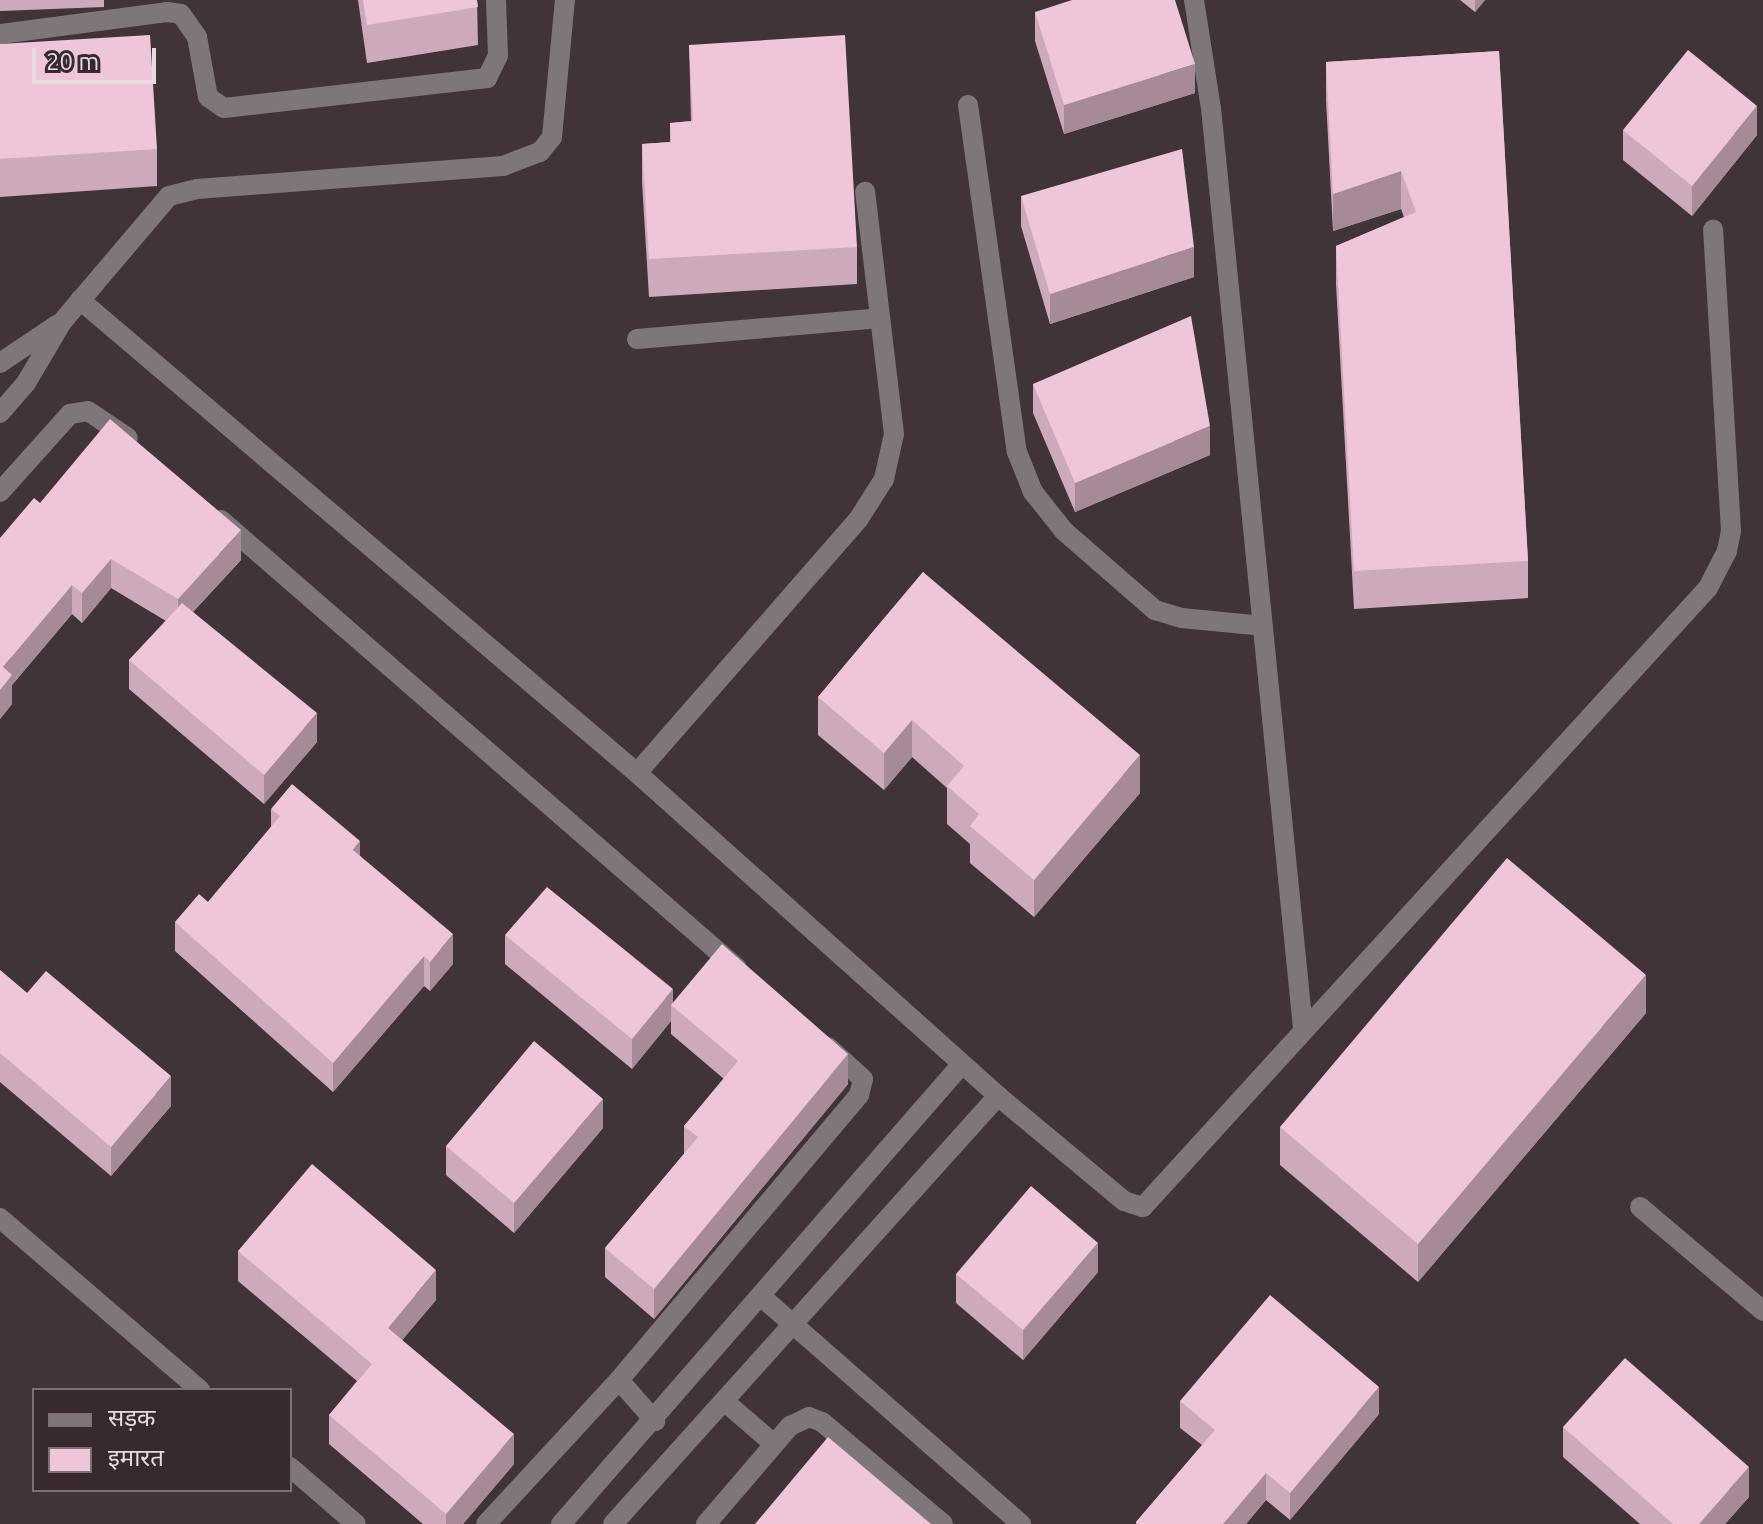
<!DOCTYPE html>
<html>
<head>
<meta charset="utf-8">
<style>
  body { margin:0 }
  #map { position:relative; width:1763px; height:1524px; overflow:hidden; background:#41333a; font-family:Ubuntu,"Noto Sans Devanagari",sans-serif }
  div>[style] { position:absolute }
  .minor>* { height:20px; margin:-10px; padding:0 10px; transform-origin:10px; border-radius:10px; background:#7e767a }
  .wall>* { inset:0; background:#cea9bb }
  .shaded-wall>* { inset:0; background:#a78a98 }
  .building>* { inset:0; background:#efc5d9 }
  span { translate:-50% -50%; white-space:nowrap; text-align:center; line-height:1.15; -webkit-text-stroke:8px #37292f; paint-order:stroke }
  .legend { position:absolute; left:32px; top:1388px; width:260px; height:104px; box-sizing:border-box; background:#37292f; border:2px solid #7d7176; margin:0; padding:10px 14px; list-style:none; font-size:24px; color:#e5dce0 }
  .legend li { display:flex; align-items:center; gap:16px; height:40px }
  .legend b { width:40px; border:2px solid #7d7176 }
  .scale { position:absolute; left:32px; top:48px; width:124px; height:36px; box-sizing:border-box; border:4px solid #e5dce0; border-top:0; padding-left:10px; font-size:24px; line-height:28px; white-space:nowrap; color:#e5dce0; -webkit-text-stroke:6px #37292f; paint-order:stroke }
</style>
</head>
<body>
<div id="map">
  <div class="minor">
    <i style="left:1194px;top:0;width:109px;rotate:81.1deg"></i>
    <i style="left:1211px;top:108px;width:925px;rotate:84.29deg"></i>
    <i style="left:0;top:34px;width:168px;rotate:-7.5deg"></i>
    <i style="left:167px;top:12px;width:14px;rotate:8deg"></i>
    <i style="left:181px;top:14px;width:28px;rotate:55deg"></i>
    <i style="left:197px;top:37px;width:61px;rotate:79.6deg"></i>
    <i style="left:208px;top:97px;width:19px;rotate:35deg"></i>
    <i style="left:224px;top:108px;width:265px;rotate:-6.5deg"></i>
    <i style="left:487px;top:78px;width:25px;rotate:-64deg"></i>
    <i style="left:498px;top:55px;width:55px;rotate:-92.1deg"></i>
    <i style="left:968px;top:105px;width:350px;rotate:82deg"></i>
    <i style="left:1017px;top:452px;width:43px;rotate:68.2deg"></i>
    <i style="left:1033px;top:492px;width:50px;rotate:51.5deg"></i>
    <i style="left:1064px;top:531px;width:121px;rotate:41deg"></i>
    <i style="left:1155px;top:610px;width:28px;rotate:17deg"></i>
    <i style="left:1182px;top:618px;width:81px;rotate:5.6deg"></i>
    <i style="left:80px;top:300px;width:731px;rotate:40.34deg"></i>
    <i style="left:637px;top:773px;width:484px;rotate:41.8deg"></i>
    <i style="left:998px;top:1096px;width:164px;rotate:39.8deg"></i>
    <i style="left:1124px;top:1201px;width:20px;rotate:18deg"></i>
    <i style="left:1143px;top:1207px;width:838px;rotate:-47.61deg"></i>
    <i style="left:1708px;top:588px;width:42px;rotate:-62.8deg"></i>
    <i style="left:1727px;top:551px;width:20px;rotate:-79deg"></i>
    <i style="left:1731px;top:531px;width:302px;rotate:-93.4deg"></i>
    <i style="left:637px;top:339px;width:244px;rotate:-4.9deg"></i>
    <i style="left:0;top:363px;width:70px;rotate:-33.9deg"></i>
    <i style="left:0;top:413px;width:40px;rotate:-49deg"></i>
    <i style="left:26px;top:383px;width:71px;rotate:-59.5deg"></i>
    <i style="left:62px;top:322px;width:165px;rotate:-49.7deg"></i>
    <i style="left:169px;top:196px;width:29px;rotate:-14deg"></i>
    <i style="left:197px;top:189px;width:307px;rotate:-4.3deg"></i>
    <i style="left:503px;top:166px;width:40px;rotate:-21deg"></i>
    <i style="left:540px;top:152px;width:19px;rotate:-51deg"></i>
    <i style="left:552px;top:137px;width:138px;rotate:-84.6deg"></i>
    <i style="left:0;top:492px;width:105px;rotate:-48.1deg"></i>
    <i style="left:70px;top:414px;width:18px;rotate:-9deg"></i>
    <i style="left:88px;top:411px;width:48px;rotate:34deg"></i>
    <i style="left:221px;top:520px;width:683px;rotate:40.97deg"></i>
    <i style="left:637px;top:773px;width:336px;rotate:-48.9deg"></i>
    <i style="left:858px;top:520px;width:49px;rotate:-57.6deg"></i>
    <i style="left:884px;top:479px;width:46px;rotate:-77.5deg"></i>
    <i style="left:894px;top:434px;width:244px;rotate:-96.8deg"></i>
    <i style="left:1640px;top:1207px;width:161px;rotate:40.2deg"></i>
    <i style="left:0;top:1218px;width:264px;rotate:40.7deg"></i>
    <i style="left:763px;top:1298px;width:343px;rotate:41.2deg"></i>
    <i style="left:619px;top:1380px;width:55px;rotate:48.7deg"></i>
    <i style="left:724px;top:1401px;width:66px;rotate:40.7deg"></i>
    <i style="left:290px;top:1467px;width:87px;rotate:40.8deg"></i>
    <i style="left:486px;top:1524px;width:196px;rotate:-47.3deg"></i>
    <i style="left:619px;top:1380px;width:373px;rotate:-49.9deg"></i>
    <i style="left:859px;top:1095px;width:16px;rotate:-76deg"></i>
    <i style="left:863px;top:1079px;width:47px;rotate:-137.6deg"></i>
    <i style="left:561px;top:1524px;width:610px;rotate:-48.92deg"></i>
    <i style="left:613px;top:1524px;width:576px;rotate:-48.03deg"></i>
    <i style="left:706px;top:1524px;width:129px;rotate:-49.4deg"></i>
    <i style="left:790px;top:1426px;width:21px;rotate:-25deg"></i>
    <i style="left:809px;top:1417px;width:14px;rotate:21deg"></i>
    <i style="left:822px;top:1422px;width:158px;rotate:40.1deg"></i>
  </div>
  <div class="wall">
    <i style="clip-path:polygon(0 0,104px 0,104px 7px,0 11px)"></i>
    <i style="clip-path:polygon(358px 0,477px 0,478px 45px,367px 63px)"></i>
    <i style="clip-path:polygon(1460px 0,1485px 0,1475px 12px)"></i>
    <i style="clip-path:polygon(1035px 12px,1195px 93px,1064px 134px,1035px 41px)"></i>
    <i style="clip-path:polygon(0 44px,157px 149px,157px 186px,0 197px)"></i>
    <i style="clip-path:polygon(689px 45px,857px 247px,857px 284px,649px 297px,642px 182px,642px 144px,670px 142px,670px 123px,691px 121px)"></i>
    <i style="clip-path:polygon(1499px 51px,1528px 561px,1528px 598px,1354px 609px,1336px 284px,1336px 246px,1404px 217px,1401px 209px,1333px 231px,1326px 100px,1326px 62px)"></i>
    <i style="clip-path:polygon(1623px 130px,1757px 135px,1692px 216px,1623px 160px)"></i>
    <i style="clip-path:polygon(1021px 196px,1194px 277px,1050px 324px,1021px 226px)"></i>
    <i style="clip-path:polygon(1033px 384px,1210px 455px,1075px 512px,1033px 413px)"></i>
    <i style="clip-path:polygon(40px 503px,241px 560px,193px 612px,317px 742px,264px 804px,129px 689px,129px 660px,166px 621px,111px 588px,82px 623px,72px 614px,12px 685px,12px 704px,0 719px)"></i>
    <i style="clip-path:polygon(923px 572px,1140px 793px,1034px 917px,970px 863px,970px 844px,947px 824px,947px 788px,912px 757px,884px 790px,818px 735px,818px 697px)"></i>
    <i style="clip-path:polygon(271px 809px,360px 856px,453px 964px,430px 991px,424px 986px,333px 1092px,175px 951px,175px 922px,208px 902px,271px 827px)"></i>
    <i style="clip-path:polygon(505px 935px,673px 1002px,848px 1084px,654px 1319px,605px 1277px,605px 1248px,684px 1154px,684px 1126px,724px 1079px,671px 1034px,671px 1021px,632px 1069px,505px 964px)"></i>
    <i style="clip-path:polygon(0 970px,27px 993px,171px 1106px,111px 1176px,0 1082px)"></i>
    <i style="clip-path:polygon(1646px 1013px,1418px 1282px,1280px 1165px,1280px 1127px)"></i>
    <i style="clip-path:polygon(603px 1128px,514px 1233px,446px 1175px,446px 1146px)"></i>
    <i style="clip-path:polygon(238px 1251px,436px 1300px,402px 1340px,514px 1464px,463px 1524px,423px 1524px,329px 1444px,329px 1415px,357px 1381px,238px 1281px)"></i>
    <i style="clip-path:polygon(1098px 1272px,1023px 1360px,956px 1303px,956px 1274px)"></i>
    <i style="clip-path:polygon(1180px 1401px,1379px 1414px,1290px 1520px,1266px 1500px,1246px 1524px,1136px 1524px,1136px 1522px,1202px 1445px,1180px 1428px)"></i>
    <i style="clip-path:polygon(1563px 1427px,1749px 1497px,1725px 1524px,1640px 1524px,1563px 1457px)"></i>
  </div>
  <div class="shaded-wall">
    <i style="clip-path:polygon(1475px 0,1485px 0,1475px 12px)"></i>
    <i style="clip-path:polygon(1195px 64px,1195px 93px,1064px 134px,1064px 105px)"></i>
    <i style="clip-path:polygon(1757px 106px,1757px 135px,1692px 216px,1692px 186px)"></i>
    <i style="clip-path:polygon(1401px 171px,1401px 209px,1333px 231px,1333px 194px)"></i>
    <i style="clip-path:polygon(1194px 247px,1194px 277px,1050px 324px,1050px 294px)"></i>
    <i style="clip-path:polygon(1210px 426px,1210px 455px,1075px 512px,1075px 483px)"></i>
    <i style="clip-path:polygon(241px 530px,241px 560px,178px 628px,178px 599px)"></i>
    <i style="clip-path:polygon(111px 559px,111px 588px,82px 623px,82px 593px)"></i>
    <i style="clip-path:polygon(72px 585px,72px 614px,12px 685px,12px 704px,0 719px,0 690px,3px 667px)"></i>
    <i style="clip-path:polygon(317px 713px,317px 742px,264px 804px,264px 775px)"></i>
    <i style="clip-path:polygon(912px 720px,912px 757px,884px 790px,884px 753px)"></i>
    <i style="clip-path:polygon(1140px 755px,1140px 793px,1034px 917px,1034px 880px)"></i>
    <i style="clip-path:polygon(360px 841px,360px 871px,353px 850px)"></i>
    <i style="clip-path:polygon(453px 934px,453px 964px,430px 991px,430px 962px)"></i>
    <i style="clip-path:polygon(424px 956px,424px 986px,333px 1092px,333px 1063px)"></i>
    <i style="clip-path:polygon(1646px 975px,1646px 1013px,1418px 1282px,1418px 1244px)"></i>
    <i style="clip-path:polygon(673px 989px,673px 1006px,671px 1005px,671px 1021px,632px 1069px,632px 1039px)"></i>
    <i style="clip-path:polygon(848px 1054px,848px 1084px,654px 1319px,654px 1289px)"></i>
    <i style="clip-path:polygon(171px 1076px,171px 1106px,111px 1176px,111px 1147px)"></i>
    <i style="clip-path:polygon(603px 1099px,603px 1128px,514px 1233px,514px 1203px)"></i>
    <i style="clip-path:polygon(1098px 1243px,1098px 1272px,1023px 1360px,1023px 1330px)"></i>
    <i style="clip-path:polygon(436px 1270px,436px 1300px,388px 1357px,388px 1328px)"></i>
    <i style="clip-path:polygon(1379px 1387px,1379px 1414px,1290px 1520px,1290px 1493px)"></i>
    <i style="clip-path:polygon(514px 1434px,514px 1464px,463px 1524px,446px 1524px,446px 1514px)"></i>
    <i style="clip-path:polygon(1749px 1467px,1749px 1497px,1725px 1524px,1699px 1524px)"></i>
    <i style="clip-path:polygon(1266px 1473px,1266px 1500px,1246px 1524px,1223px 1524px)"></i>
  </div>
  <div class="building">
    <i style="clip-path:polygon(363px 0,477px 0,478px 7px,367px 25px)"></i>
    <i style="clip-path:polygon(1072px 0,1175px 0,1195px 64px,1064px 105px,1035px 12px)"></i>
    <i style="clip-path:polygon(150px 35px,157px 149px,0 159px,0 44px)"></i>
    <i style="clip-path:polygon(845px 35px,857px 247px,649px 259px,642px 144px,671px 142px,670px 123px,693px 121px,689px 45px)"></i>
    <i style="clip-path:polygon(1688px 50px,1757px 106px,1692px 186px,1623px 130px)"></i>
    <i style="clip-path:polygon(1499px 51px,1528px 561px,1354px 571px,1336px 246px,1416px 212px,1401px 171px,1333px 194px,1326px 62px)"></i>
    <i style="clip-path:polygon(1182px 149px,1194px 247px,1050px 294px,1021px 196px)"></i>
    <i style="clip-path:polygon(1191px 316px,1210px 426px,1075px 483px,1033px 384px)"></i>
    <i style="clip-path:polygon(110px 419px,241px 530px,178px 599px,111px 559px,82px 593px,72px 585px,3px 667px,12px 675px,0 690px,0 538px,34px 498px,40px 503px)"></i>
    <i style="clip-path:polygon(923px 572px,1140px 755px,1034px 880px,970px 826px,979px 814px,947px 786px,964px 766px,912px 720px,884px 753px,818px 697px)"></i>
    <i style="clip-path:polygon(182px 603px,317px 713px,264px 775px,129px 660px)"></i>
    <i style="clip-path:polygon(292px 784px,360px 841px,353px 850px,453px 934px,430px 962px,424px 956px,333px 1063px,175px 922px,199px 894px,208px 902px,280px 816px,271px 809px)"></i>
    <i style="clip-path:polygon(1507px 858px,1646px 975px,1418px 1244px,1280px 1127px)"></i>
    <i style="clip-path:polygon(547px 887px,673px 989px,632px 1039px,505px 935px)"></i>
    <i style="clip-path:polygon(722px 944px,848px 1054px,654px 1289px,605px 1248px,698px 1137px,684px 1126px,738px 1061px,671px 1005px)"></i>
    <i style="clip-path:polygon(0 970px,27px 993px,46px 971px,171px 1076px,111px 1147px,0 1053px)"></i>
    <i style="clip-path:polygon(534px 1041px,603px 1099px,514px 1203px,446px 1146px)"></i>
    <i style="clip-path:polygon(312px 1164px,436px 1270px,388px 1328px,514px 1434px,446px 1514px,329px 1415px,372px 1364px,238px 1251px)"></i>
    <i style="clip-path:polygon(1031px 1186px,1098px 1243px,1023px 1330px,956px 1274px)"></i>
    <i style="clip-path:polygon(1270px 1295px,1379px 1387px,1290px 1493px,1266px 1473px,1223px 1524px,1138px 1524px,1136px 1522px,1215px 1430px,1180px 1401px)"></i>
    <i style="clip-path:polygon(1625px 1358px,1749px 1467px,1699px 1524px,1673px 1524px,1563px 1427px)"></i>
    <i style="clip-path:polygon(828px 1437px,931px 1524px,755px 1524px)"></i>
  </div>
  <ul class="legend">
  <li><b style="height:10px;background:#7e767a"></b>सड़क</li>
  <li><b style="height:22px;background:#efc5d9"></b>इमारत</li>
  </ul>
  <div class="scale">20 m</div>
</div>
</body>
</html>
